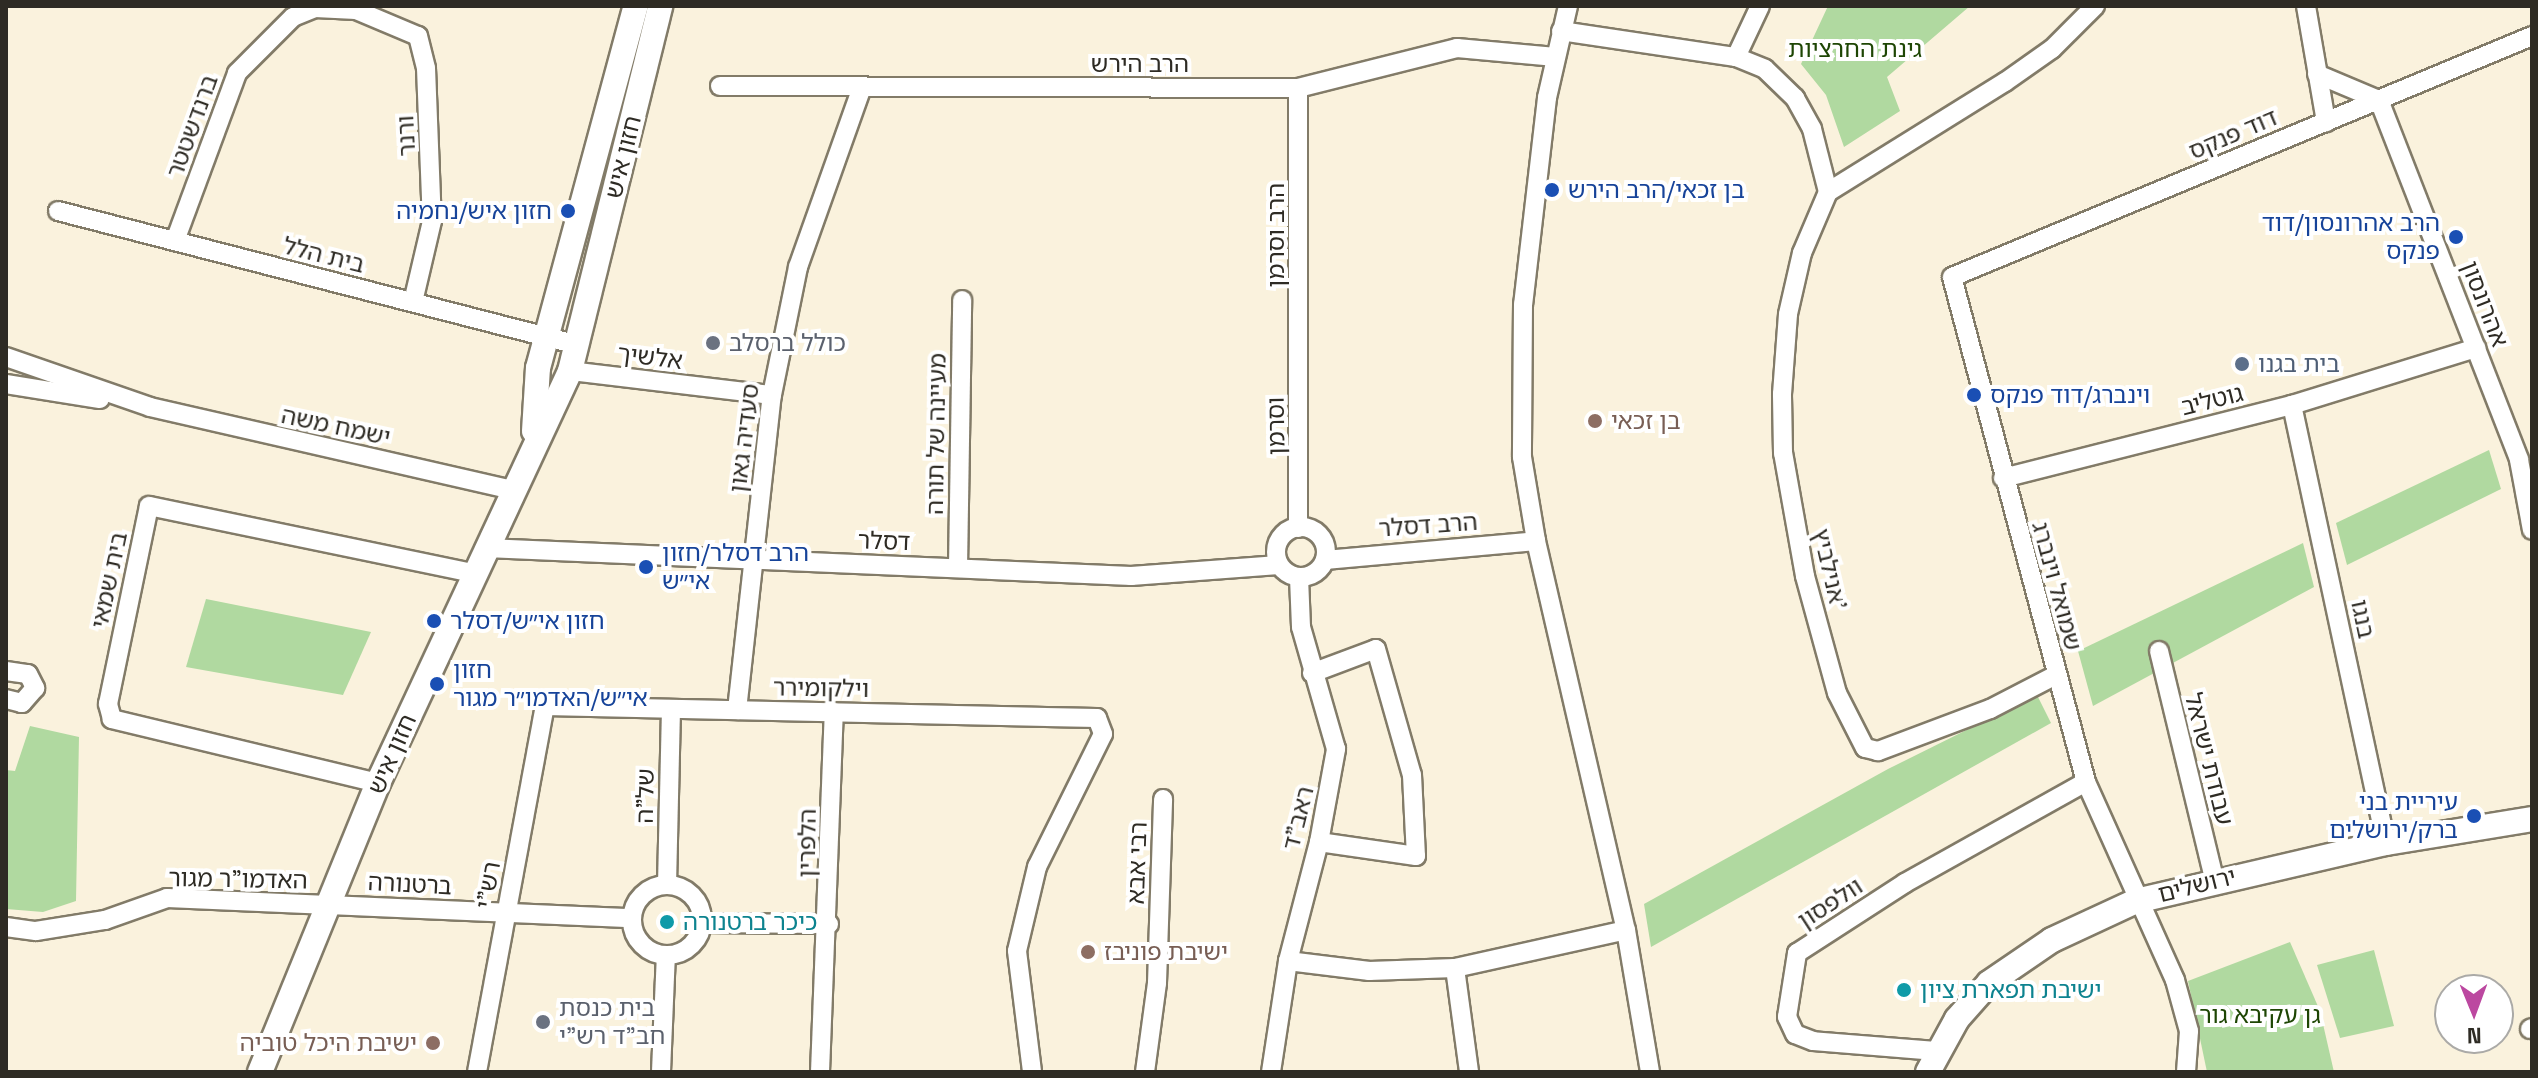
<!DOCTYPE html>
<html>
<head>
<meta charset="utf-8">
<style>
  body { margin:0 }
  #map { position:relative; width:2538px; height:1078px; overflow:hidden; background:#faf2dd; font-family:"Space Grotesk","Noto Sans Hebrew",sans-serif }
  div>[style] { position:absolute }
  .green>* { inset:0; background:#b0d9a0 }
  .roads { filter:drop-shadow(2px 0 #827b68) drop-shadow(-2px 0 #827b68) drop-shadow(0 2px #827b68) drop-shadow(0 -2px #827b68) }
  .minor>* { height:18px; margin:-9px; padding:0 9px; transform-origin:9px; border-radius:9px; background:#fff }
  .minor>.ring { margin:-9px; padding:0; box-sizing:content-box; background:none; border:18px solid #fff; border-radius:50% }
  .tertiary>* { height:24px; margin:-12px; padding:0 12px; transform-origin:12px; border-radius:12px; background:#fff }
  .dots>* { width:22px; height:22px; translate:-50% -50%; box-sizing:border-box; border:4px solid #fff; border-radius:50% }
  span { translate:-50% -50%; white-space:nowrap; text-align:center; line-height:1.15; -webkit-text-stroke:8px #fff; paint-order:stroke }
  .park-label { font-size:24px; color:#1e4604 }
  .street-label { font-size:24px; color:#2e2b24 }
  .transit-label { font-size:24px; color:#164399 }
  .left { translate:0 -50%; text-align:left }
  .right { translate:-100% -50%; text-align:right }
  .worship-label { font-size:24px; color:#5b616d }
  .service-label { font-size:24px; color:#4e5e75 }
  .education-label { font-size:24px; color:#785e54 }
  .culture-label { font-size:24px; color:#0d838f }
  .frame { position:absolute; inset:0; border:8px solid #2e2b24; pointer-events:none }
  .north { position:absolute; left:2434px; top:974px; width:80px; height:80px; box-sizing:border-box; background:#fff; border:2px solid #abaaa7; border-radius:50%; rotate:179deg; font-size:22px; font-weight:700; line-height:32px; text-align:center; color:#2e2b24 }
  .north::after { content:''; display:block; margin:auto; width:28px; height:36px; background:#bc48a0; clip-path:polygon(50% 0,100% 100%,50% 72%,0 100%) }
</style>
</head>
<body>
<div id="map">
  <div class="green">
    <i style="clip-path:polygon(1828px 6px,1970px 6px,1887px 77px,1900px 111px,1844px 147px,1826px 95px,1801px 64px)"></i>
    <i style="clip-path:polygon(2489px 450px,2501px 489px,2347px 565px,2336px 523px)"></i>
    <i style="clip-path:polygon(2303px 543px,2314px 587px,2093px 706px,2078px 651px)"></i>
    <i style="clip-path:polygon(206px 599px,371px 632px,343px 695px,186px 667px)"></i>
    <i style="clip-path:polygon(2037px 695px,2051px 723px,1651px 947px,1644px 904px,1888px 769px)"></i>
    <i style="clip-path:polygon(30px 726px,79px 737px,76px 901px,43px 912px,6px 909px,6px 770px,15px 771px)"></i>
    <i style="clip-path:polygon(2290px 942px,2320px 1011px,2334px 1072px,2207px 1072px,2188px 981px)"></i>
    <i style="clip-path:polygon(2374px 950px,2394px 1026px,2340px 1038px,2317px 965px)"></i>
  </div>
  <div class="roads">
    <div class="minor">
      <i style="left:1568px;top:6px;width:94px;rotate:102.9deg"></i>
      <i style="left:1547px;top:98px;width:207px;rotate:96.6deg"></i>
      <i style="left:1523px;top:304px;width:153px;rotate:90.4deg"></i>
      <i style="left:1522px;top:457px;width:85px;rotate:80.5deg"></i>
      <i style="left:1536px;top:541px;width:399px;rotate:77deg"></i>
      <i style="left:1626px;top:930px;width:144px;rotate:80.4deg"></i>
      <i style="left:2306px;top:6px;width:118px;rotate:80.2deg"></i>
      <i style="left:1561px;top:31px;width:177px;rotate:8.5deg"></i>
      <i style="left:1736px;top:57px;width:31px;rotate:22deg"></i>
      <i style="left:1765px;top:69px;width:42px;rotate:44deg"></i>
      <i style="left:1795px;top:98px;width:35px;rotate:61deg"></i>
      <i style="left:1812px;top:129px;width:65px;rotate:75.7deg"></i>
      <i style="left:1736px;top:57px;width:56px;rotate:-64.8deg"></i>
      <i style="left:2317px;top:74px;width:67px;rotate:22.8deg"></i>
      <i style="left:720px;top:86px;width:578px;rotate:0.2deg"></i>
      <i style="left:1298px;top:88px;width:164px;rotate:-14.1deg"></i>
      <i style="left:1457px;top:48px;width:99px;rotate:5.2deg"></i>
      <i style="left:1298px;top:88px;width:440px;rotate:90deg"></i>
      <i style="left:2379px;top:100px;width:386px;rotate:68.7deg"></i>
      <i style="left:2519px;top:460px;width:71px;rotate:79.5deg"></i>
      <i style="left:58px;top:211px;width:537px;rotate:14.45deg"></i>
      <i style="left:175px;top:241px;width:179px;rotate:-69.7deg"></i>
      <i style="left:237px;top:73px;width:79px;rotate:-45deg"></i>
      <i style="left:293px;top:17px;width:24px;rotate:-22deg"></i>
      <i style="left:315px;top:8px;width:41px;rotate:2.8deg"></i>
      <i style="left:356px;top:10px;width:67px;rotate:22.8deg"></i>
      <i style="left:418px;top:36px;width:33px;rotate:76deg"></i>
      <i style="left:426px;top:68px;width:153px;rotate:87.8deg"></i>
      <i style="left:432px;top:221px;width:83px;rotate:103.2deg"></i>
      <i style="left:6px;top:357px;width:152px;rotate:19.1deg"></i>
      <i style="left:150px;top:407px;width:372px;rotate:12.9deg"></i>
      <i style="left:570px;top:371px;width:203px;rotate:6.8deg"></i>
      <i style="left:6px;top:384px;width:95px;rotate:9.1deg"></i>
      <i style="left:2292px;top:405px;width:448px;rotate:77.9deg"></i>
      <i style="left:2003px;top:478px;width:298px;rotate:-14.2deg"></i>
      <i style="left:2292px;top:405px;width:193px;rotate:-17.2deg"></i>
      <i class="ring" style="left:1276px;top:527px;width:32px;height:32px"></i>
      <i style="left:486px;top:548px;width:646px;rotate:2.49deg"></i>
      <i style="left:1131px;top:576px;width:148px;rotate:-4.3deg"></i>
      <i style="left:1325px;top:560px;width:212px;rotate:-5.1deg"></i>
      <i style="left:958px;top:568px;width:268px;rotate:-89.1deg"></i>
      <i style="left:2159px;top:651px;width:235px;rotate:76.4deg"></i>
      <i style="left:6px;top:671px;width:22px;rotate:8deg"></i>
      <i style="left:28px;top:674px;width:16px;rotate:63deg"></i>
      <i style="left:35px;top:688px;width:20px;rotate:131deg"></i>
      <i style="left:22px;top:703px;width:16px;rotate:-166deg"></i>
      <i style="left:1312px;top:673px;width:68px;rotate:-20.6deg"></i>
      <i style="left:1376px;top:649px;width:131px;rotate:74.1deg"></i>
      <i style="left:1412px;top:775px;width:81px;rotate:87.2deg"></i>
      <i style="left:1416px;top:856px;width:98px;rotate:-171.8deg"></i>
      <i style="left:2056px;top:675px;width:74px;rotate:152.7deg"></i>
      <i style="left:1990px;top:709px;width:120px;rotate:159.4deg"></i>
      <i style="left:1878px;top:751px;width:13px;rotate:-167deg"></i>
      <i style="left:1865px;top:748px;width:62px;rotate:-117deg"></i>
      <i style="left:1837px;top:693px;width:121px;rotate:-105.3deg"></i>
      <i style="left:1805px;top:576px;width:125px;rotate:-100.1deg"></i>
      <i style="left:1783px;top:453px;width:59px;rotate:-91deg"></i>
      <i style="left:1782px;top:394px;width:80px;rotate:-85.7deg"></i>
      <i style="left:1788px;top:314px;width:63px;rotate:-77.1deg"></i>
      <i style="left:1802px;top:253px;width:66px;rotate:-66.9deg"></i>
      <i style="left:1828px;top:192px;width:208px;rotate:-31.9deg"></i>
      <i style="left:2005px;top:82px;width:57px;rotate:-35.1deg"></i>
      <i style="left:2052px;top:49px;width:61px;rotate:-45deg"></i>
      <i style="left:737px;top:710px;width:317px;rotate:-83.7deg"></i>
      <i style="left:772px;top:395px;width:131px;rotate:-78.5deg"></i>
      <i style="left:798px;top:267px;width:191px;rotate:-70.4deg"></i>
      <i style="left:378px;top:783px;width:274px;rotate:-166.5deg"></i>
      <i style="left:112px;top:719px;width:16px;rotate:-105deg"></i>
      <i style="left:108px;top:704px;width:202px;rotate:-78.3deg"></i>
      <i style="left:149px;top:506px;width:330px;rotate:11.7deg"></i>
      <i style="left:667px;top:885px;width:176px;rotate:-88.7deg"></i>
      <i class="ring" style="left:632px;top:885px;width:52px;height:52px"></i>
      <i style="left:702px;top:923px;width:127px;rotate:0.5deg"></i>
      <i style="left:6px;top:927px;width:30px;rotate:8deg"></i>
      <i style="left:36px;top:931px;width:70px;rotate:-9.1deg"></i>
      <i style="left:105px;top:920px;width:66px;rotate:-19.5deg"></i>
      <i style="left:167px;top:898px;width:465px;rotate:2.5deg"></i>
      <i style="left:1288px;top:961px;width:82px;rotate:7deg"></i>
      <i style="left:1369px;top:971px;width:86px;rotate:-2deg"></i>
      <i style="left:1455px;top:968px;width:175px;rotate:-12.5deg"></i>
      <i style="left:1455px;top:968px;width:105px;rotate:82.3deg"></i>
      <i style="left:2530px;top:1029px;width:2px;rotate:-27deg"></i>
      <i style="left:1936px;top:1051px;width:123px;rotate:-175.4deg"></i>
      <i style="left:1813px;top:1041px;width:19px;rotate:-159deg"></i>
      <i style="left:1795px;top:1034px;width:19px;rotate:-115deg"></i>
      <i style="left:1787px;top:1017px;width:65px;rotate:-81.1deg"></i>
      <i style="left:1797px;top:953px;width:129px;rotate:-32.9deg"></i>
      <i style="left:1905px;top:883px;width:207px;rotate:-29.2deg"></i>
      <i style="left:477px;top:1072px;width:372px;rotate:-79.5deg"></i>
      <i style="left:545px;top:706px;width:552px;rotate:1.25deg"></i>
      <i style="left:1097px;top:718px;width:17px;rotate:69deg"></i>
      <i style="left:1103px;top:734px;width:148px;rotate:116.4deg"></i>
      <i style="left:1037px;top:867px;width:86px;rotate:103.4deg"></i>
      <i style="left:1017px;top:951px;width:122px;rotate:82.9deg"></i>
      <i style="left:661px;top:1072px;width:117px;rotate:-87.6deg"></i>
      <i style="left:820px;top:1072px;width:360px;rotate:-87.8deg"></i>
      <i style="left:1145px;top:1072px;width:90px;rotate:-82.3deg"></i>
      <i style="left:1157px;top:983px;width:184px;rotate:-88.1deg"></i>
      <i style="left:1271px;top:1072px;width:112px;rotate:-81.3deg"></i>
      <i style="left:1288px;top:961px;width:123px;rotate:-75.4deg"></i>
      <i style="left:1319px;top:842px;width:95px;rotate:-79.6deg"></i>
      <i style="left:1336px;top:749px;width:127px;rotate:-106deg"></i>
      <i style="left:1301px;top:627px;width:50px;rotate:-92.3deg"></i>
      <i style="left:2186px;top:1072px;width:41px;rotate:-85.8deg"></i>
      <i style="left:2189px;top:1031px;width:53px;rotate:-105.4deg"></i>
      <i style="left:2175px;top:980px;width:217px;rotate:-114.2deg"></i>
      <i style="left:2086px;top:782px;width:522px;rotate:-104.86deg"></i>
      <i style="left:1952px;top:277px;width:628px;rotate:-22.56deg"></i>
    </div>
    <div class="tertiary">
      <i style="left:534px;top:431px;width:63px;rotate:-86.4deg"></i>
      <i style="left:538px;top:368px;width:375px;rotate:-74.9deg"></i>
      <i style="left:260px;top:1072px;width:312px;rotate:-67.8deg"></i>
      <i style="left:378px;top:783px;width:455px;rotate:-65deg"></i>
      <i style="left:570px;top:371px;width:376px;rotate:-76.1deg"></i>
      <i style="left:1928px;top:1072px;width:60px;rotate:-61.3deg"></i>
      <i style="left:1957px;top:1019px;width:48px;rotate:-48.4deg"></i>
      <i style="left:1989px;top:983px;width:76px;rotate:-34.3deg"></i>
      <i style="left:2052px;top:940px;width:93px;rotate:-24.9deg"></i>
      <i style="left:2136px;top:901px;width:257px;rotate:-13.1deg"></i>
      <i style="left:2386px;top:843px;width:148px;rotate:-9.3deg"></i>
    </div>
  </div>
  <div class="dots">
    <i style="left:1552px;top:190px;background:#1a4fb4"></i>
    <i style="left:568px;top:211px;background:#1a4fb4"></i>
    <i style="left:2456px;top:237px;background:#1a4fb4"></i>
    <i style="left:713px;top:343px;background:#6b7280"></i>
    <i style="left:2242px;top:364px;background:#5c6f8a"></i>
    <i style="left:1974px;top:395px;background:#1a4fb4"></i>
    <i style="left:1595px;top:421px;background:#8d6e63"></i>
    <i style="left:646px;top:567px;background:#1a4fb4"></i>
    <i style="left:434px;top:621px;background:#1a4fb4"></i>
    <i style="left:437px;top:684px;background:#1a4fb4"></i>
    <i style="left:2474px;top:816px;background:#1a4fb4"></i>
    <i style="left:667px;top:922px;background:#0f9aa8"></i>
    <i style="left:1088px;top:952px;background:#8d6e63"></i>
    <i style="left:1904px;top:990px;background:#0f9aa8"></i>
    <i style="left:543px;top:1022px;background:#6b7280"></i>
    <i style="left:433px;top:1043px;background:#8d6e63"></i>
  </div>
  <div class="park-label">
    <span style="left:1855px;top:49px">גינת החרציות</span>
    <span style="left:2260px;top:1015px">גן עקיבא גור</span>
  </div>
  <div class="street-label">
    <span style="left:1140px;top:64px">הרב הירש</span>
    <span style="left:192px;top:126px;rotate:-70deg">ברנדשטטר</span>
    <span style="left:2233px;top:134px;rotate:-23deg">דוד פנקס</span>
    <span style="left:406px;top:136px;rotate:-93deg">ורנר</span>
    <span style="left:623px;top:157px;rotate:-76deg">חזון איש</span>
    <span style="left:1276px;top:235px;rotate:-90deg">הרב וסרמן</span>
    <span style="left:324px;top:255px;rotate:14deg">בית הלל</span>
    <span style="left:2485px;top:304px;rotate:69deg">אהרונסון</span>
    <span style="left:650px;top:357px;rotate:7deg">אלשיך</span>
    <span style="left:2212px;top:400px;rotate:-14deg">גוטליב</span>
    <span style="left:336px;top:426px;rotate:12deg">ישמח משה</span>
    <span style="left:1276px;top:426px;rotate:-91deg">וסרמן</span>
    <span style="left:936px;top:434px;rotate:-89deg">מעיינה של תורה</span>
    <span style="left:744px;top:438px;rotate:-83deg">סעדיה גאון</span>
    <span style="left:1428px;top:525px;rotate:-4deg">הרב דסלר</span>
    <span style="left:884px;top:541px;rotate:2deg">דסלר</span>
    <span style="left:1830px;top:569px;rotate:77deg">אנילביץ'</span>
    <span style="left:109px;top:580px;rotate:-78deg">בית שמאי</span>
    <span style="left:2057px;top:586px;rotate:75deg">שמואל וינברג</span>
    <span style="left:2363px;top:619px;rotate:78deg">בנגו</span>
    <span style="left:821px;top:688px;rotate:1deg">וילקומירר</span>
    <span style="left:392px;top:754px;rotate:-66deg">חזון איש</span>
    <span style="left:2209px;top:759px;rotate:76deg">עבודת ישראל</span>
    <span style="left:645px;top:796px;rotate:-89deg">של"ה</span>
    <span style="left:1298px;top:818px;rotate:-76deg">ראב"ד</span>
    <span style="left:807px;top:843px;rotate:-89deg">הלפרין</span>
    <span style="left:1137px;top:863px;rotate:-88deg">רבי אבא</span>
    <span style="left:238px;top:879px;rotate:1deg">האדמו"ר מגור</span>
    <span style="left:410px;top:884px;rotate:3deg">ברטנורה</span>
    <span style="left:488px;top:885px;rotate:-80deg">רש"י</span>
    <span style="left:2197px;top:885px;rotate:-14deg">ירושלים</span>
    <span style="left:1830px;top:903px;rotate:-33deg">וולפסון</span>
  </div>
  <div class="transit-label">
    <span class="left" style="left:1568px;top:190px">בן זכאי/הרב הירש</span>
    <span class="right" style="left:552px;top:211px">חזון איש/נחמיה</span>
    <span class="right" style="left:2440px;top:237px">הרב אהרונסון/דוד<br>פנקס</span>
    <span class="left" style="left:1990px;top:395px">וינברג/דוד פנקס</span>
    <span class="left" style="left:662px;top:567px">הרב דסלר/חזון<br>אי״ש</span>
    <span class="left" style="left:450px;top:621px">חזון אי״ש/דסלר</span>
    <span class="left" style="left:453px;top:684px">חזון<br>אי״ש/האדמו״ר מגור</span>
    <span class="right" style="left:2458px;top:816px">עיריית בני<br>ברק/ירושלים</span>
  </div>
  <div class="worship-label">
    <span class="left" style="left:729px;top:343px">כולל ברסלב</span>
    <span class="left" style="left:559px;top:1022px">בית כנסת<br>חב"ד רש"י</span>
  </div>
  <div class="service-label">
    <span class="left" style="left:2258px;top:364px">בית בגנו</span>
  </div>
  <div class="education-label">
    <span class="left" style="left:1611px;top:421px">בן זכאי</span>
    <span class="left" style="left:1104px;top:952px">ישיבת פוניבז</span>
    <span class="right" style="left:417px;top:1043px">ישיבת היכל טוביה</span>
  </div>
  <div class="culture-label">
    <span class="left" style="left:683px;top:922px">כיכר ברטנורה</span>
    <span class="left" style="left:1920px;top:990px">ישיבת תפארת ציון</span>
  </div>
  <div class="frame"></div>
  <div class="north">N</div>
</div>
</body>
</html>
